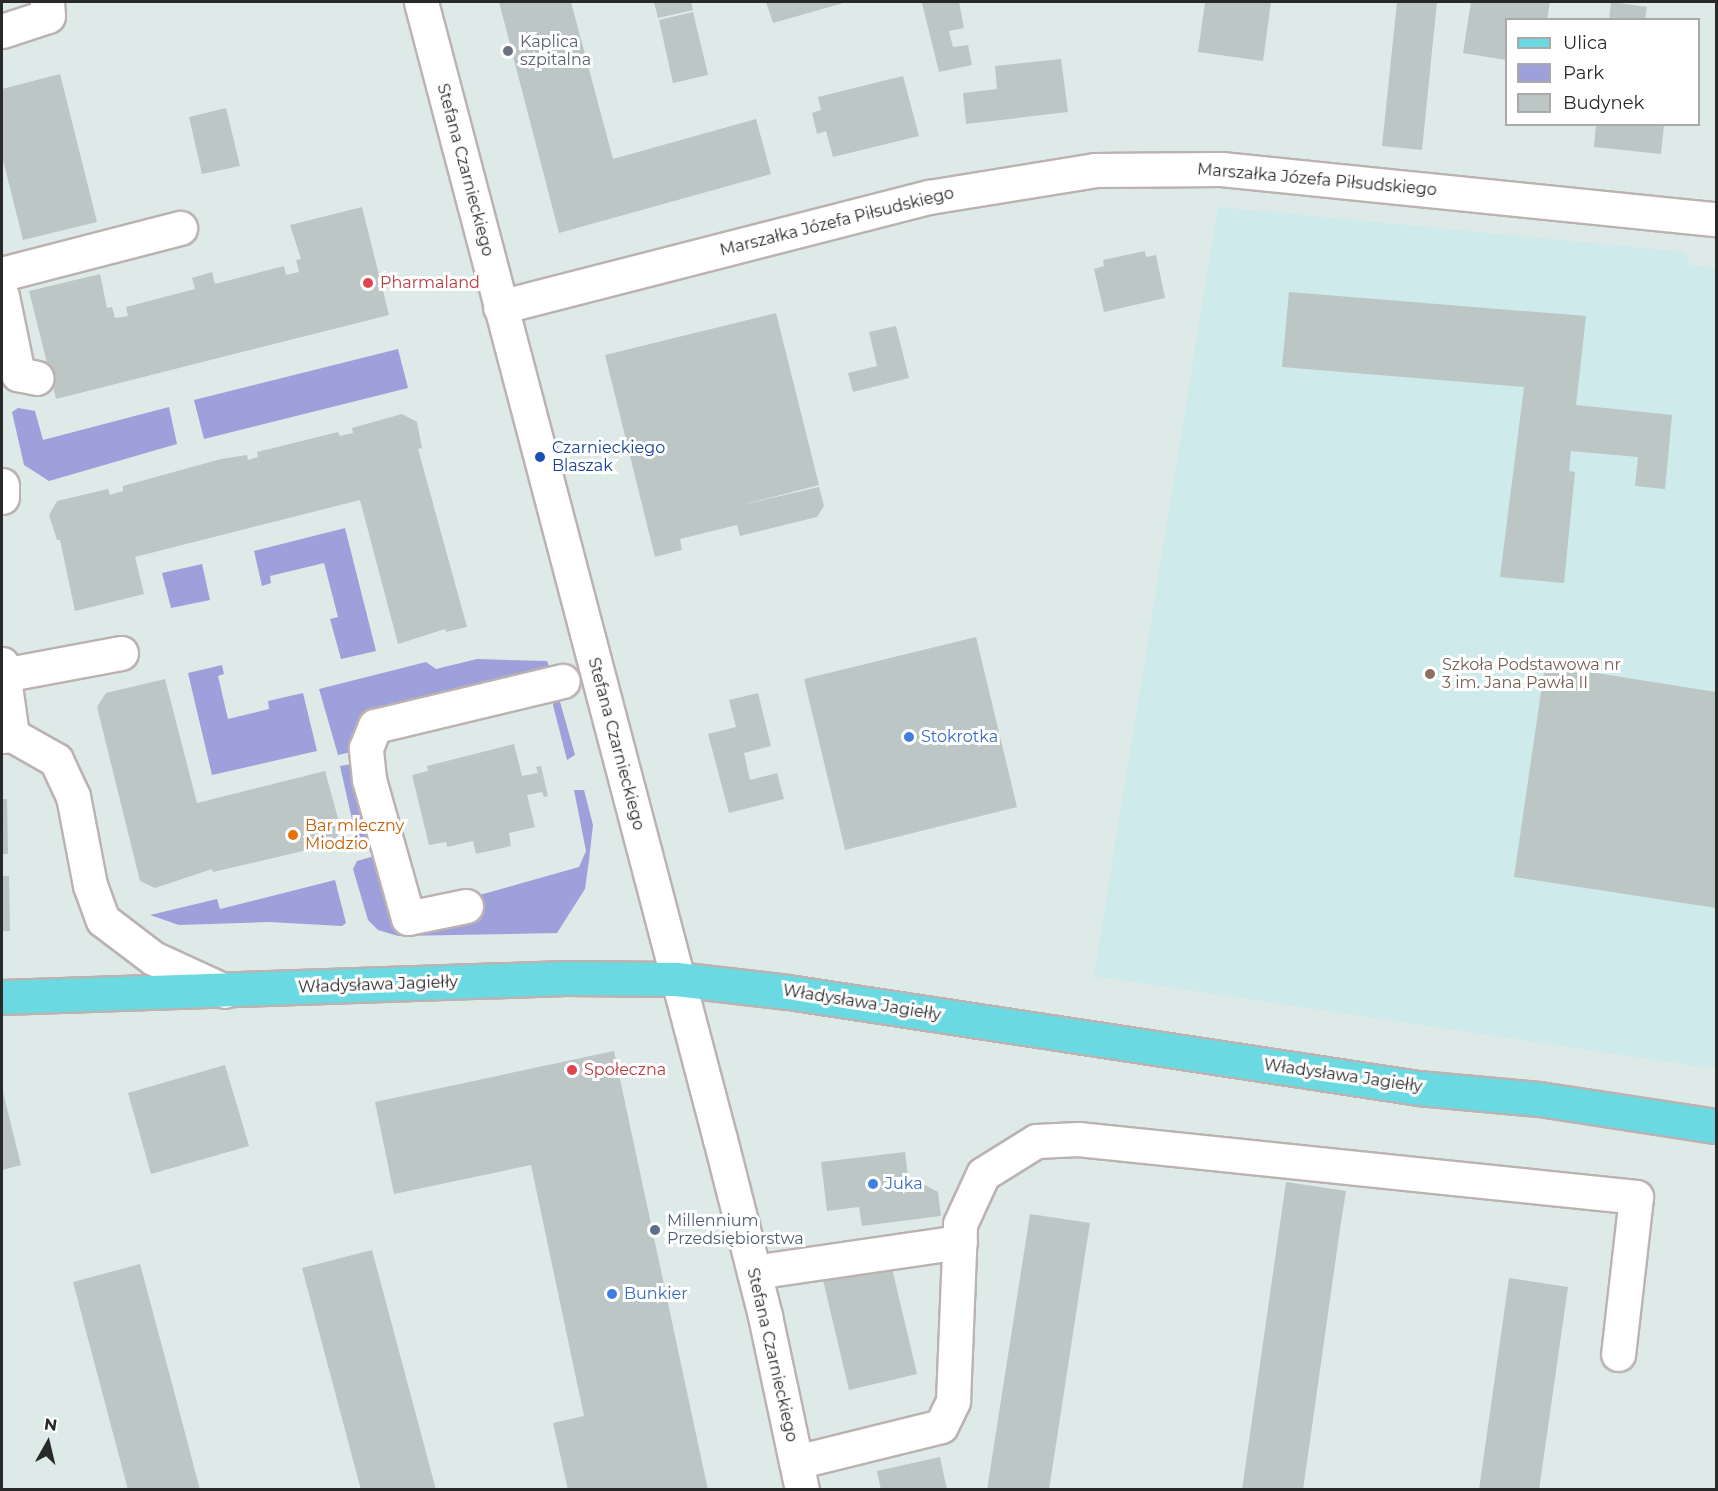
<!DOCTYPE html>
<html>
<head>
<meta charset="utf-8">
<style>
  body { margin:0 }
  #map { position:relative; width:1718px; height:1491px; overflow:hidden; background:#ddeae8; font-family:Montserrat,sans-serif }
  div>[style] { position:absolute }
  .education>* { inset:0; background:#ceeaea }
  .green>* { inset:0; background:#9ea0db }
  .building>* { inset:0; background:#bcc6c5 }
  .roads { filter:drop-shadow(2px 0 #bcb2b0) drop-shadow(-2px 0 #bcb2b0) drop-shadow(0 2px #bcb2b0) drop-shadow(0 -2px #bcb2b0) }
  .minor>* { height:33px; margin:-16.5px; padding:0 16.5px; transform-origin:16.5px; border-radius:16.5px; background:#fff }
  .major>* { height:33px; margin:-16.5px; padding:0 16.5px; transform-origin:16.5px; border-radius:16.5px; background:#6ad9e2 }
  .dots>* { width:16px; height:16px; translate:-50% -50%; box-sizing:border-box; border:3px solid #fff; border-radius:50% }
  span { translate:-50% -50%; white-space:nowrap; text-align:center; line-height:1.15; -webkit-text-stroke:6px #fff; paint-order:stroke }
  .worship-label { font-size:16px; color:#5b616d }
  .left { translate:0 -50%; text-align:left }
  .street-label { font-size:16px; color:#292929 }
  .health-label { font-size:16px; color:#be3a42 }
  .transit-label { font-size:16px; color:#164399 }
  .education-label { font-size:16px; color:#785e54 }
  .shop-label { font-size:16px; color:#366cbe }
  .food-label { font-size:16px; color:#c56008 }
  .service-label { font-size:16px; color:#4e5e75 }
  .frame { position:absolute; inset:0; border:3px solid #292929; pointer-events:none }
  .legend { position:absolute; left:1505px; top:18px; width:195px; height:108px; box-sizing:border-box; background:#fff; border:2px solid #a9a9a9; margin:0; padding:8px 10px; list-style:none; font-size:18px; color:#292929 }
  .legend li { display:flex; align-items:center; gap:12px; height:30px }
  .legend b { width:30px; border:2px solid #a9a9a9 }
  .north { position:absolute; left:18px; top:1413px; width:60px; height:60px; -webkit-text-stroke:4px #fff; paint-order:stroke; rotate:8deg; font-size:16px; font-weight:700; line-height:24px; text-align:center; color:#292929 }
  .north::after { content:''; display:block; margin:auto; width:21px; height:27px; background:#292929; clip-path:polygon(50% 0,100% 100%,50% 72%,0 100%) }
</style>
</head>
<body>
<div id="map">
  <div class="education">
    <i style="clip-path:polygon(1218px 207px,1685px 252px,1689px 265px,1716px 268px,1716px 1069px,1094px 976px)"></i>
  </div>
  <div class="green">
    <i style="clip-path:polygon(398px 349px,408px 388px,204px 439px,194px 400px)"></i>
    <i style="clip-path:polygon(169px 407px,177px 444px,49px 481px,24px 465px,12px 412px,18px 408px,35px 411px,43px 440px)"></i>
    <i style="clip-path:polygon(345px 528px,376px 651px,341px 659px,330px 619px,338px 617px,324px 563px,270px 576px,271px 583px,262px 586px,254px 551px)"></i>
    <i style="clip-path:polygon(202px 564px,210px 600px,171px 608px,162px 573px)"></i>
    <i style="clip-path:polygon(477px 659px,547px 661px,549px 666px,378px 707px,361px 718px,351px 736px,351px 752px,338px 755px,319px 689px,426px 662px,436px 669px)"></i>
    <i style="clip-path:polygon(222px 665px,224px 674px,218px 676px,228px 719px,269px 709px,268px 701px,303px 693px,317px 751px,212px 775px,188px 673px)"></i>
    <i style="clip-path:polygon(555px 698px,559px 698px,575px 755px,567px 760px,553px 705px)"></i>
    <i style="clip-path:polygon(352px 764px,371px 843px,358px 846px,340px 766px)"></i>
    <i style="clip-path:polygon(574px 790px,584px 790px,593px 825px,589px 860px,585px 889px,557px 933px,398px 936px,378px 930px,368px 920px,353px 869px,357px 861px,375px 856px,390px 920px,396px 926px,476px 896px,579px 867px,586px 851px)"></i>
    <i style="clip-path:polygon(335px 880px,346px 923px,342px 926px,269px 922px,179px 925px,150px 915px,217px 899px,220px 909px)"></i>
  </div>
  <div class="building">
    <i style="clip-path:polygon(499px 2px,571px 2px,613px 159px,756px 119px,771px 174px,559px 233px)"></i>
    <i style="clip-path:polygon(654px 2px,691px 2px,693px 10px,658px 18px)"></i>
    <i style="clip-path:polygon(766px 2px,847px 2px,773px 23px)"></i>
    <i style="clip-path:polygon(959px 2px,964px 28px,949px 31px,953px 47px,968px 45px,972px 65px,939px 72px,922px 3px)"></i>
    <i style="clip-path:polygon(1205px 2px,1271px 2px,1263px 61px,1198px 52px)"></i>
    <i style="clip-path:polygon(1397px 2px,1437px 2px,1422px 150px,1382px 146px)"></i>
    <i style="clip-path:polygon(1471px 2px,1550px 2px,1547px 20px,1506px 20px,1506px 60px,1463px 53px)"></i>
    <i style="clip-path:polygon(1611px 2px,1647px 7px,1645px 20px,1609px 20px)"></i>
    <i style="clip-path:polygon(693px 12px,708px 75px,673px 83px,659px 20px)"></i>
    <i style="clip-path:polygon(1061px 59px,1068px 112px,966px 124px,963px 93px,997px 89px,995px 66px)"></i>
    <i style="clip-path:polygon(60px 74px,97px 222px,23px 240px,2px 156px,2px 89px)"></i>
    <i style="clip-path:polygon(903px 76px,919px 136px,833px 157px,826px 131px,817px 134px,812px 113px,821px 110px,818px 97px)"></i>
    <i style="clip-path:polygon(226px 108px,240px 166px,202px 174px,189px 117px)"></i>
    <i style="clip-path:polygon(1596px 124px,1664px 124px,1661px 154px,1594px 147px)"></i>
    <i style="clip-path:polygon(362px 207px,389px 315px,56px 399px,29px 291px,100px 274px,107px 308px,112px 307px,115px 318px,128px 316px,126px 307px,195px 289px,192px 278px,212px 272px,215px 284px,284px 266px,286px 275px,299px 272px,296px 260px,301px 259px,290px 225px)"></i>
    <i style="clip-path:polygon(1145px 251px,1146px 257px,1156px 255px,1165px 298px,1104px 312px,1094px 269px,1104px 266px,1103px 260px)"></i>
    <i style="clip-path:polygon(1289px 292px,1586px 316px,1576px 405px,1672px 415px,1665px 489px,1635px 486px,1638px 457px,1571px 451px,1569px 471px,1575px 472px,1564px 583px,1500px 577px,1524px 387px,1282px 367px)"></i>
    <i style="clip-path:polygon(776px 313px,819px 485px,738px 506px,819px 487px,824px 506px,817px 517px,740px 536px,737px 525px,680px 539px,682px 550px,655px 557px,605px 355px)"></i>
    <i style="clip-path:polygon(896px 326px,909px 378px,853px 392px,848px 373px,877px 366px,869px 332px)"></i>
    <i style="clip-path:polygon(402px 414px,417px 422px,422px 448px,418px 449px,467px 627px,446px 632px,445px 629px,398px 644px,360px 500px,135px 557px,144px 594px,75px 611px,60px 540px,57px 540px,49px 515px,57px 501px,108px 489px,110px 495px,123px 491px,123px 486px,221px 459px,247px 455px,248px 460px,258px 457px,257px 452px,338px 432px,340px 436px,353px 433px,352px 428px)"></i>
    <i style="clip-path:polygon(976px 637px,1017px 807px,845px 850px,804px 679px)"></i>
    <i style="clip-path:polygon(1545px 665px,1716px 692px,1716px 908px,1514px 877px)"></i>
    <i style="clip-path:polygon(165px 679px,197px 803px,325px 771px,341px 829px,333px 844px,213px 872px,212px 869px,155px 888px,140px 881px,97px 707px,106px 693px)"></i>
    <i style="clip-path:polygon(758px 693px,771px 746px,744px 753px,750px 780px,777px 773px,784px 799px,729px 813px,708px 734px,736px 727px,729px 700px)"></i>
    <i style="clip-path:polygon(514px 744px,522px 776px,538px 773px,536px 767px,541px 766px,548px 796px,544px 797px,542px 792px,527px 795px,535px 827px,509px 833px,511px 846px,476px 854px,473px 841px,447px 847px,446px 842px,429px 845px,412px 775px,428px 771px,427px 766px)"></i>
    <i style="clip-path:polygon(2px 799px,7px 799px,8px 854px,2px 854px)"></i>
    <i style="clip-path:polygon(2px 876px,9px 876px,10px 931px,2px 931px)"></i>
    <i style="clip-path:polygon(614px 1051px,708px 1490px,568px 1490px,553px 1423px,584px 1416px,531px 1165px,394px 1194px,375px 1102px)"></i>
    <i style="clip-path:polygon(225px 1065px,249px 1146px,151px 1174px,128px 1093px)"></i>
    <i style="clip-path:polygon(2px 1088px,21px 1165px,2px 1170px)"></i>
    <i style="clip-path:polygon(905px 1152px,908px 1176px,938px 1192px,941px 1216px,862px 1226px,859px 1207px,827px 1211px,821px 1162px)"></i>
    <i style="clip-path:polygon(1286px 1182px,1346px 1191px,1340px 1229px,1303px 1490px,1242px 1490px)"></i>
    <i style="clip-path:polygon(1030px 1214px,1090px 1223px,1085px 1255px,1049px 1490px,987px 1490px)"></i>
    <i style="clip-path:polygon(372px 1250px,427px 1456px,436px 1490px,361px 1490px,302px 1268px)"></i>
    <i style="clip-path:polygon(140px 1264px,174px 1391px,200px 1490px,128px 1490px,73px 1282px)"></i>
    <i style="clip-path:polygon(891px 1264px,917px 1374px,849px 1390px,823px 1280px)"></i>
    <i style="clip-path:polygon(1509px 1278px,1568px 1287px,1539px 1490px,1479px 1490px)"></i>
    <i style="clip-path:polygon(940px 1457px,947px 1490px,881px 1490px,877px 1471px)"></i>
  </div>
  <div class="roads">
    <div class="minor">
      <i style="left:421px;top:2px;width:1176px;rotate:75.27deg"></i>
      <i style="left:720px;top:1139px;width:183px;rotate:75.7deg"></i>
      <i style="left:765px;top:1316px;width:178px;rotate:78deg"></i>
      <i style="left:2px;top:31px;width:48px;rotate:-18.1deg"></i>
      <i style="left:48px;top:16px;width:14px;rotate:-94deg"></i>
      <i style="left:2px;top:274px;width:184px;rotate:-14.5deg"></i>
      <i style="left:2px;top:296px;width:80px;rotate:78.4deg"></i>
      <i style="left:18px;top:374px;width:19px;rotate:12deg"></i>
      <i style="left:500px;top:307px;width:443px;rotate:-14.4deg"></i>
      <i style="left:929px;top:197px;width:168px;rotate:-9.2deg"></i>
      <i style="left:1095px;top:170px;width:126px;rotate:-0.5deg"></i>
      <i style="left:1221px;top:169px;width:498px;rotate:5.8deg"></i>
      <i style="left:2px;top:485px;width:12px;rotate:90deg"></i>
      <i style="left:2px;top:664px;width:72px;rotate:82deg"></i>
      <i style="left:12px;top:735px;width:10px;rotate:174deg"></i>
      <i style="left:3px;top:675px;width:120px;rotate:-10.6deg"></i>
      <i style="left:12px;top:735px;width:51px;rotate:29.6deg"></i>
      <i style="left:56px;top:760px;width:40px;rotate:65deg"></i>
      <i style="left:73px;top:796px;width:91px;rotate:79.2deg"></i>
      <i style="left:90px;top:885px;width:37px;rotate:70deg"></i>
      <i style="left:103px;top:920px;width:63px;rotate:37.2deg"></i>
      <i style="left:153px;top:958px;width:79px;rotate:24.6deg"></i>
      <i style="left:466px;top:906px;width:59px;rotate:168.3deg"></i>
      <i style="left:408px;top:918px;width:144px;rotate:-105.7deg"></i>
      <i style="left:369px;top:779px;width:31px;rotate:-96deg"></i>
      <i style="left:366px;top:748px;width:24px;rotate:-68deg"></i>
      <i style="left:375px;top:726px;width:193px;rotate:-13.5deg"></i>
      <i style="left:754px;top:1272px;width:208px;rotate:-8.3deg"></i>
      <i style="left:796px;top:1462px;width:149px;rotate:-13.9deg"></i>
      <i style="left:941px;top:1426px;width:28px;rotate:-64deg"></i>
      <i style="left:953px;top:1401px;width:177px;rotate:-87.7deg"></i>
      <i style="left:960px;top:1224px;width:55px;rotate:-65.3deg"></i>
      <i style="left:983px;top:1174px;width:62px;rotate:-31.9deg"></i>
      <i style="left:1036px;top:1141px;width:42px;rotate:-2.7deg"></i>
      <i style="left:1078px;top:1139px;width:561px;rotate:5.93deg"></i>
      <i style="left:1636px;top:1197px;width:158px;rotate:96.5deg"></i>
    </div>
    <div class="major">
      <i style="left:2px;top:997px;width:564px;rotate:-1.93deg"></i>
      <i style="left:566px;top:978px;width:110px;rotate:0.5deg"></i>
      <i style="left:676px;top:979px;width:113px;rotate:6.6deg"></i>
      <i style="left:788px;top:992px;width:637px;rotate:8.66deg"></i>
      <i style="left:1418px;top:1088px;width:121px;rotate:5.2deg"></i>
      <i style="left:1539px;top:1099px;width:179px;rotate:8.7deg"></i>
    </div>
  </div>
  <div class="dots">
    <i style="left:508px;top:51px;background:#6b7280"></i>
    <i style="left:368px;top:283px;background:#e0444e"></i>
    <i style="left:540px;top:457px;background:#1a4fb4"></i>
    <i style="left:1430px;top:674px;background:#8d6e63"></i>
    <i style="left:909px;top:737px;background:#3f7fe0"></i>
    <i style="left:293px;top:835px;background:#e8710a"></i>
    <i style="left:572px;top:1070px;background:#e0444e"></i>
    <i style="left:873px;top:1184px;background:#3f7fe0"></i>
    <i style="left:655px;top:1230px;background:#5c6f8a"></i>
    <i style="left:612px;top:1294px;background:#3f7fe0"></i>
  </div>
  <div class="worship-label">
    <span class="left" style="left:520px;top:51px">Kaplica<br>szpitalna</span>
  </div>
  <div class="street-label">
    <span style="left:465px;top:170px;rotate:75deg">Stefana Czarnieckiego</span>
    <span style="left:1317px;top:180px;rotate:5deg">Marszałka Józefa Piłsudskiego</span>
    <span style="left:837px;top:222px;rotate:-14deg">Marszałka Józefa Piłsudskiego</span>
    <span style="left:616px;top:744px;rotate:75deg">Stefana Czarnieckiego</span>
    <span style="left:378px;top:985px;rotate:-2deg">Władysława Jagiełły</span>
    <span style="left:862px;top:1003px;rotate:9deg">Władysława Jagiełły</span>
    <span style="left:1343px;top:1076px;rotate:8deg">Władysława Jagiełły</span>
    <span style="left:772px;top:1355px;rotate:77deg">Stefana Czarnieckiego</span>
  </div>
  <div class="health-label">
    <span class="left" style="left:380px;top:283px">Pharmaland</span>
    <span class="left" style="left:584px;top:1070px">Społeczna</span>
  </div>
  <div class="transit-label">
    <span class="left" style="left:552px;top:457px">Czarnieckiego<br>Blaszak</span>
  </div>
  <div class="education-label">
    <span class="left" style="left:1442px;top:674px">Szkoła Podstawowa nr<br>3 im. Jana Pawła II</span>
  </div>
  <div class="shop-label">
    <span class="left" style="left:921px;top:737px">Stokrotka</span>
    <span class="left" style="left:885px;top:1184px">Juka</span>
    <span class="left" style="left:624px;top:1294px">Bunkier</span>
  </div>
  <div class="food-label">
    <span class="left" style="left:305px;top:835px">Bar mleczny<br>Miodzio</span>
  </div>
  <div class="service-label">
    <span class="left" style="left:667px;top:1230px">Millennium<br>Przedsiębiorstwa</span>
  </div>
  <div class="frame"></div>
  <ul class="legend">
  <li><b style="height:8px;background:#6ad9e2"></b>Ulica</li>
  <li><b style="height:16px;background:#9ea0db"></b>Park</li>
  <li><b style="height:16px;background:#bcc6c5"></b>Budynek</li>
  </ul>
  <div class="north">N</div>
</div>
</body>
</html>
